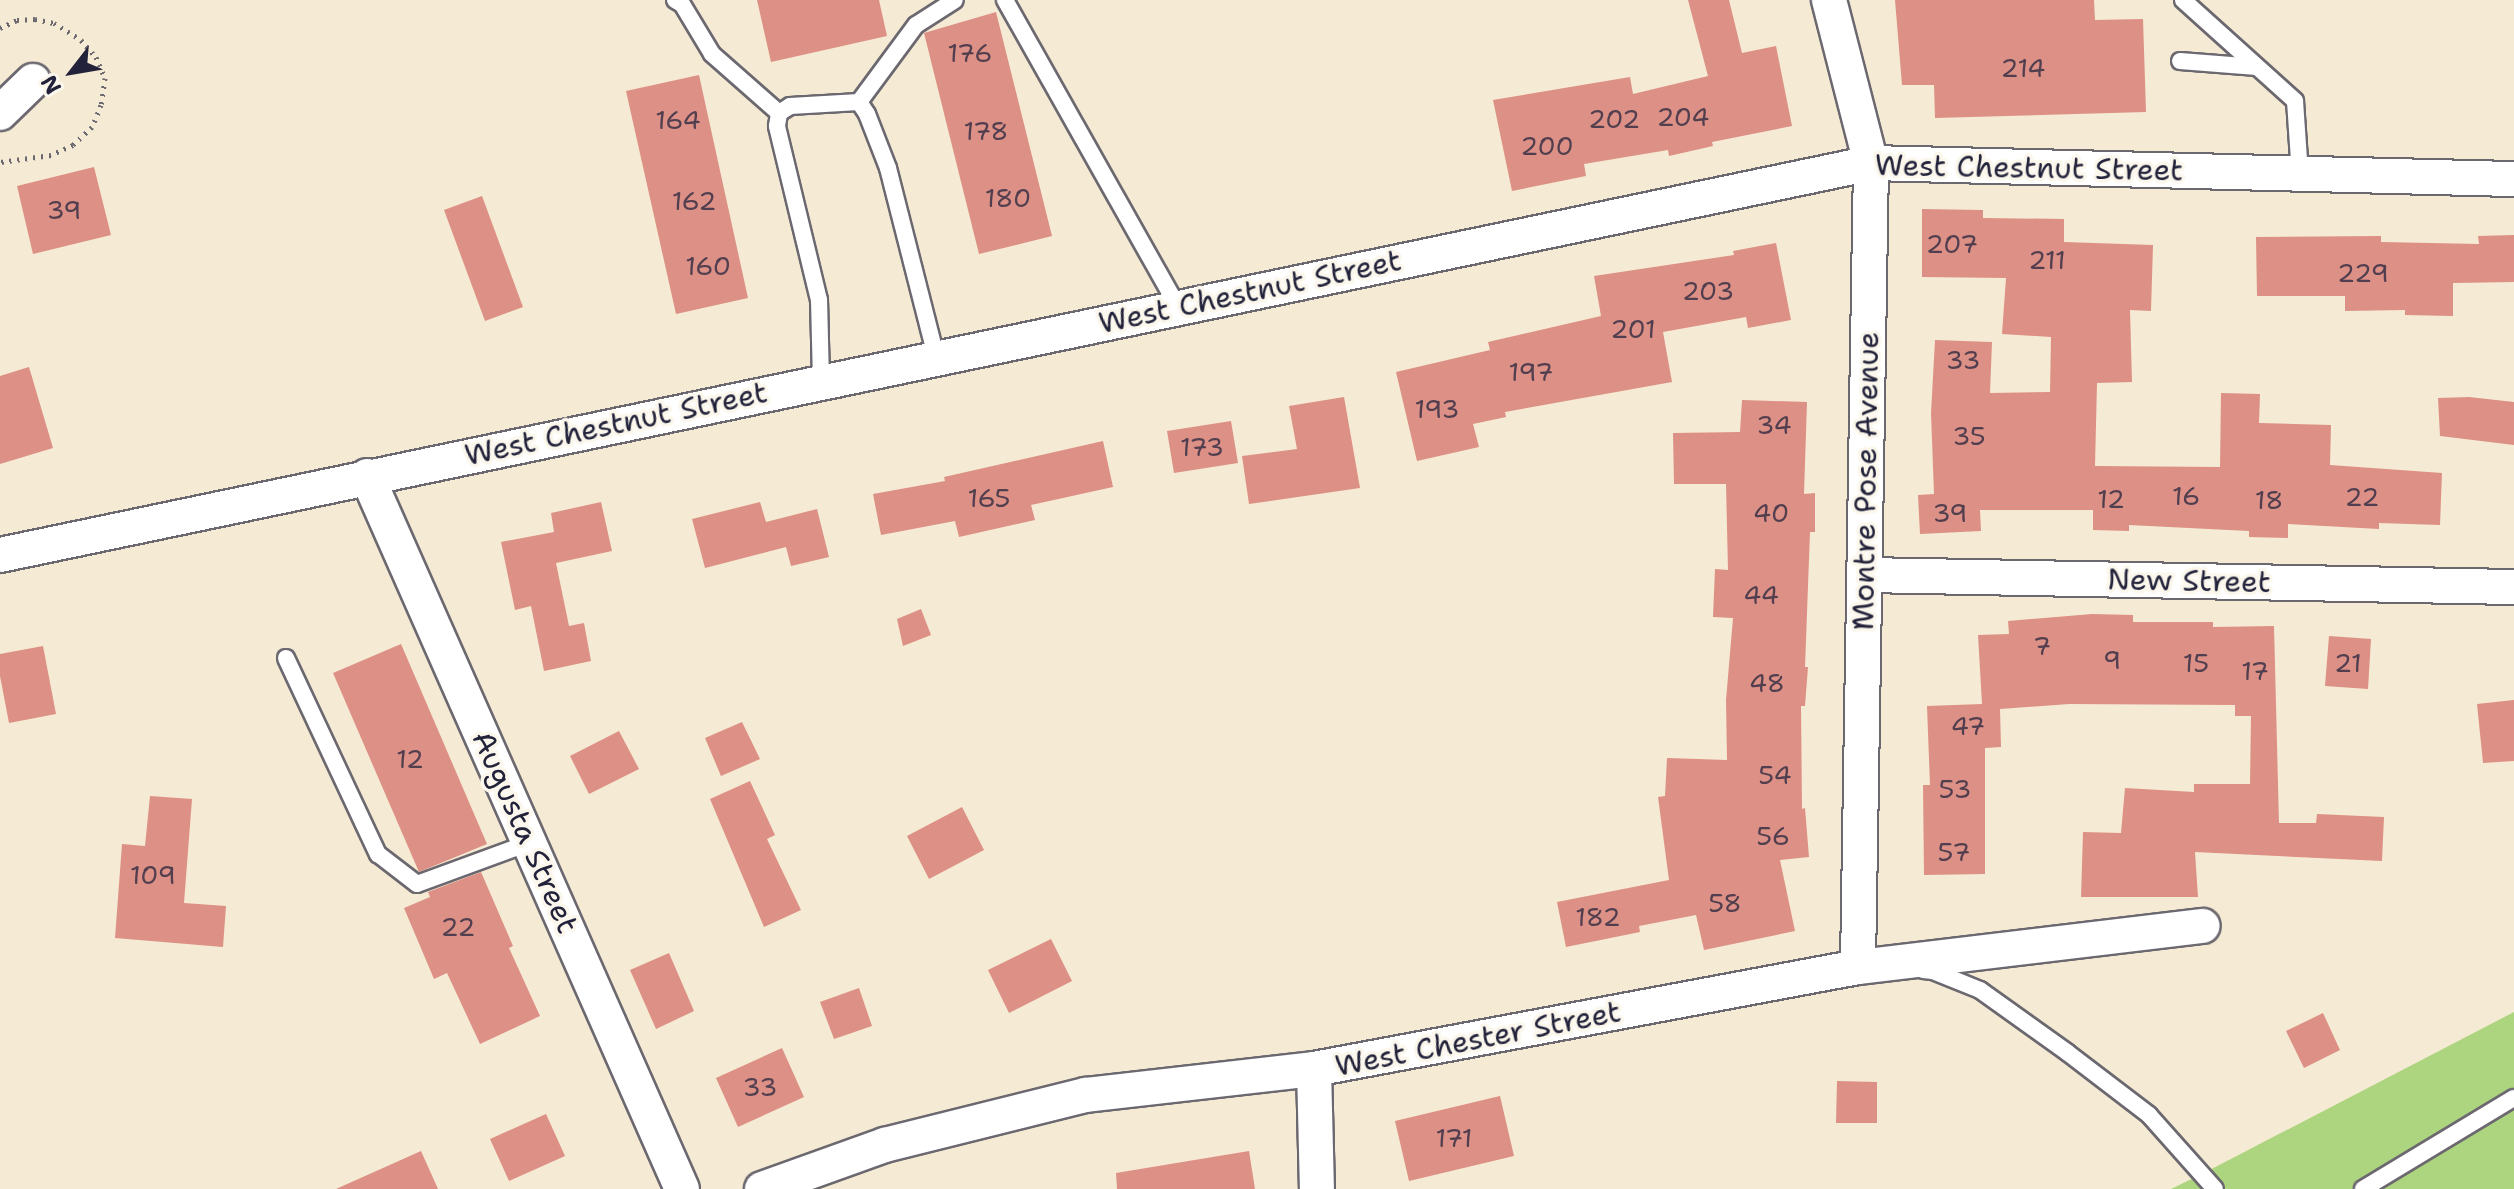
<!DOCTYPE html>
<html>
<head>
<meta charset="utf-8">
<style>
  body { margin:0 }
  #map { position:relative; width:2514px; height:1189px; overflow:hidden; background:#f5ead3; font-family:"Shantell Sans",sans-serif }
  div>[style] { position:absolute }
  .green>* { inset:0; background:#add47e }
  .building>* { inset:0; background:#dd9085 }
  .path>* { height:5px; margin-top:-2.5px; transform-origin:0; background:repeating-linear-gradient(90deg,#6c6870 0 2px,transparent 0 8px) }
  .roads { filter:drop-shadow(2px 0 #6c6870) drop-shadow(-2px 0 #6c6870) drop-shadow(0 2px #6c6870) drop-shadow(0 -2px #6c6870) }
  .lane>* { height:16px; margin:-8px; padding:0 8px; transform-origin:8px; border-radius:8px; background:#fff }
  .street>* { height:34px; margin:-17px; padding:0 17px; transform-origin:17px; border-radius:17px; background:#fff }
  span { translate:-50% -50%; white-space:nowrap; text-align:center; line-height:1.15; -webkit-text-stroke:7px #fbf7ec; paint-order:stroke }
  .number-label { font-size:26px; color:#513e4e }
  .number-label span { -webkit-text-stroke-width:0 }
  .street-label { font-size:30px; color:#22223b }
  .north { position:absolute; left:32px; top:32px; width:80px; height:80px; -webkit-text-stroke:6px #fbf7ec; paint-order:stroke; rotate:239deg; font-size:22px; font-weight:700; line-height:32px; text-align:center; color:#22223b }
  .north::after { content:''; display:block; margin:auto; width:28px; height:36px; background:#22223b; clip-path:polygon(50% 0,100% 100%,50% 72%,0 100%) }
</style>
</head>
<body>
<div id="map">
  <div class="green">
    <i style="clip-path:polygon(2514px 1012px,2514px 1189px,2171px 1189px,2202px 1174px)"></i>
  </div>
  <div class="building">
    <i style="clip-path:polygon(757px 0,879px 0,887px 36px,771px 62px)"></i>
    <i style="clip-path:polygon(1688px 0,1729px 0,1742px 53px,1776px 46px,1792px 126px,1712px 142px,1713px 146px,1669px 156px,1668px 150px,1584px 164px,1586px 176px,1512px 191px,1493px 100px,1630px 77px,1633px 94px,1708px 76px)"></i>
    <i style="clip-path:polygon(1895px 0,2094px 0,2095px 20px,2143px 19px,2146px 112px,1935px 118px,1934px 85px,1902px 85px)"></i>
    <i style="clip-path:polygon(996px 12px,1052px 236px,979px 254px,924px 33px)"></i>
    <i style="clip-path:polygon(699px 75px,748px 298px,676px 314px,626px 91px)"></i>
    <i style="clip-path:polygon(94px 167px,111px 235px,33px 254px,17px 186px)"></i>
    <i style="clip-path:polygon(482px 196px,523px 307px,485px 321px,444px 210px)"></i>
    <i style="clip-path:polygon(1922px 209px,1983px 210px,1983px 218px,2064px 219px,2064px 242px,2153px 245px,2151px 311px,2130px 310px,2132px 382px,2097px 383px,2095px 466px,2220px 467px,2221px 393px,2260px 394px,2259px 423px,2331px 425px,2330px 465px,2442px 473px,2440px 525px,2379px 523px,2379px 529px,2288px 524px,2288px 538px,2249px 537px,2249px 531px,2129px 525px,2129px 531px,2093px 530px,2093px 510px,1980px 510px,1981px 531px,1920px 534px,1918px 495px,1934px 494px,1931px 413px,1935px 340px,1992px 342px,1990px 393px,2050px 392px,2051px 337px,2002px 334px,2006px 278px,1922px 277px)"></i>
    <i style="clip-path:polygon(2514px 235px,2514px 282px,2453px 283px,2453px 316px,2405px 315px,2405px 310px,2345px 311px,2345px 296px,2257px 296px,2256px 237px,2381px 236px,2381px 242px,2479px 244px,2478px 236px)"></i>
    <i style="clip-path:polygon(1776px 243px,1791px 320px,1748px 328px,1746px 317px,1663px 332px,1672px 382px,1505px 412px,1506px 417px,1473px 424px,1479px 447px,1417px 461px,1396px 372px,1490px 350px,1488px 342px,1601px 316px,1594px 276px,1734px 255px,1733px 251px)"></i>
    <i style="clip-path:polygon(29px 367px,53px 448px,0 464px,0 376px)"></i>
    <i style="clip-path:polygon(1344px 397px,1360px 488px,1249px 504px,1242px 456px,1297px 449px,1289px 406px)"></i>
    <i style="clip-path:polygon(2469px 397px,2514px 402px,2514px 445px,2440px 436px,2438px 398px)"></i>
    <i style="clip-path:polygon(1742px 400px,1807px 402px,1804px 494px,1815px 493px,1815px 532px,1810px 532px,1805px 667px,1808px 667px,1805px 706px,1801px 706px,1802px 809px,1805px 808px,1809px 857px,1780px 860px,1795px 931px,1704px 950px,1696px 915px,1639px 926px,1640px 932px,1566px 947px,1557px 902px,1669px 880px,1658px 797px,1665px 796px,1667px 758px,1727px 760px,1726px 700px,1733px 618px,1713px 617px,1715px 569px,1728px 570px,1726px 484px,1674px 484px,1673px 433px,1740px 432px)"></i>
    <i style="clip-path:polygon(1231px 421px,1238px 463px,1174px 473px,1167px 431px)"></i>
    <i style="clip-path:polygon(1103px 441px,1113px 487px,1031px 505px,1035px 520px,959px 537px,955px 521px,881px 535px,873px 494px,945px 481px,944px 477px)"></i>
    <i style="clip-path:polygon(601px 502px,612px 551px,556px 563px,569px 626px,584px 623px,591px 661px,544px 671px,531px 606px,515px 610px,501px 542px,554px 532px,551px 513px)"></i>
    <i style="clip-path:polygon(760px 502px,766px 522px,817px 509px,829px 557px,791px 566px,786px 547px,705px 568px,692px 519px)"></i>
    <i style="clip-path:polygon(921px 609px,931px 635px,903px 646px,897px 619px)"></i>
    <i style="clip-path:polygon(2092px 614px,2133px 615px,2133px 622px,2213px 622px,2213px 627px,2274px 626px,2279px 823px,2316px 823px,2317px 814px,2384px 817px,2382px 861px,2195px 852px,2198px 897px,2081px 897px,2083px 832px,2121px 833px,2125px 788px,2194px 792px,2194px 784px,2250px 784px,2251px 716px,2235px 716px,2235px 705px,2069px 704px,2000px 709px,2001px 747px,1985px 748px,1985px 874px,1924px 875px,1923px 785px,1930px 785px,1927px 706px,1982px 704px,1978px 635px,2009px 634px,2008px 621px)"></i>
    <i style="clip-path:polygon(2329px 636px,2371px 639px,2368px 689px,2325px 686px)"></i>
    <i style="clip-path:polygon(401px 644px,487px 844px,419px 872px,333px 673px)"></i>
    <i style="clip-path:polygon(43px 646px,56px 714px,9px 723px,0 676px,0 654px)"></i>
    <i style="clip-path:polygon(2514px 700px,2514px 761px,2483px 763px,2477px 704px)"></i>
    <i style="clip-path:polygon(742px 722px,760px 759px,721px 776px,705px 738px)"></i>
    <i style="clip-path:polygon(619px 731px,639px 769px,589px 794px,570px 756px)"></i>
    <i style="clip-path:polygon(750px 781px,775px 835px,767px 839px,801px 910px,764px 927px,710px 799px)"></i>
    <i style="clip-path:polygon(150px 796px,192px 799px,184px 903px,226px 906px,223px 947px,115px 938px,122px 844px,145px 846px)"></i>
    <i style="clip-path:polygon(962px 807px,984px 850px,929px 879px,907px 836px)"></i>
    <i style="clip-path:polygon(481px 872px,513px 946px,509px 948px,540px 1016px,480px 1044px,447px 973px,434px 979px,404px 908px,430px 897px,428px 892px)"></i>
    <i style="clip-path:polygon(1051px 939px,1072px 981px,1009px 1013px,988px 970px)"></i>
    <i style="clip-path:polygon(669px 953px,694px 1011px,656px 1029px,630px 970px)"></i>
    <i style="clip-path:polygon(859px 988px,872px 1026px,834px 1039px,820px 1002px)"></i>
    <i style="clip-path:polygon(2323px 1013px,2340px 1050px,2304px 1068px,2286px 1031px)"></i>
    <i style="clip-path:polygon(782px 1048px,804px 1097px,738px 1127px,716px 1078px)"></i>
    <i style="clip-path:polygon(1837px 1081px,1877px 1082px,1877px 1123px,1836px 1123px)"></i>
    <i style="clip-path:polygon(1500px 1096px,1514px 1156px,1409px 1181px,1395px 1121px)"></i>
    <i style="clip-path:polygon(546px 1114px,565px 1156px,509px 1181px,490px 1139px)"></i>
    <i style="clip-path:polygon(421px 1151px,438px 1189px,336px 1189px)"></i>
    <i style="clip-path:polygon(1249px 1151px,1255px 1189px,1117px 1189px,1116px 1173px)"></i>
  </div>
  <div class="path">
    <i style="left:0;top:28px;width:19px;rotate:-25deg"></i>
    <i style="left:17px;top:20px;width:18px;rotate:-3deg"></i>
    <i style="left:35px;top:19px;width:19px;rotate:12deg"></i>
    <i style="left:54px;top:23px;width:32px;rotate:32deg"></i>
    <i style="left:81px;top:40px;width:23px;rotate:49deg"></i>
    <i style="left:96px;top:57px;width:23px;rotate:67deg"></i>
    <i style="left:105px;top:78px;width:27px;rotate:98deg"></i>
    <i style="left:101px;top:105px;width:24px;rotate:112deg"></i>
    <i style="left:92px;top:127px;width:26px;rotate:137deg"></i>
    <i style="left:73px;top:145px;width:24px;rotate:156deg"></i>
    <i style="left:51px;top:155px;width:51px;rotate:172.2deg"></i>
  </div>
  <div class="roads">
    <div class="lane">
      <i style="left:675px;top:0;width:8px;rotate:30deg"></i>
      <i style="left:682px;top:4px;width:58px;rotate:59deg"></i>
      <i style="left:712px;top:54px;width:89px;rotate:41.4deg"></i>
      <i style="left:1005px;top:0;width:352px;rotate:60.6deg"></i>
      <i style="left:2183px;top:0;width:151px;rotate:42deg"></i>
      <i style="left:2295px;top:101px;width:73px;rotate:86.1deg"></i>
      <i style="left:2180px;top:61px;width:77px;rotate:4.5deg"></i>
      <i style="left:859px;top:102px;width:96px;rotate:-53.5deg"></i>
      <i style="left:916px;top:25px;width:46px;rotate:-32.7deg"></i>
      <i style="left:821px;top:381px;width:81px;rotate:-91.4deg"></i>
      <i style="left:819px;top:300px;width:179px;rotate:-103.6deg"></i>
      <i style="left:777px;top:126px;width:13px;rotate:-81deg"></i>
      <i style="left:779px;top:113px;width:13px;rotate:-32deg"></i>
      <i style="left:790px;top:106px;width:69px;rotate:-3.3deg"></i>
      <i style="left:859px;top:102px;width:14px;rotate:56deg"></i>
      <i style="left:867px;top:114px;width:58px;rotate:68.7deg"></i>
      <i style="left:888px;top:168px;width:195px;rotate:75.7deg"></i>
      <i style="left:286px;top:658px;width:217px;rotate:64.9deg"></i>
      <i style="left:378px;top:854px;width:49px;rotate:37.6deg"></i>
      <i style="left:417px;top:884px;width:119px;rotate:-20.1deg"></i>
      <i style="left:1923px;top:970px;width:10px;rotate:6deg"></i>
      <i style="left:1933px;top:971px;width:51px;rotate:22deg"></i>
      <i style="left:1980px;top:990px;width:108px;rotate:35.6deg"></i>
      <i style="left:2068px;top:1053px;width:102px;rotate:37.4deg"></i>
      <i style="left:2149px;top:1115px;width:99px;rotate:48.3deg"></i>
      <i style="left:2363px;top:1189px;width:176px;rotate:-31.1deg"></i>
    </div>
    <div class="street">
      <i style="left:1829px;top:0;width:168px;rotate:75.6deg"></i>
      <i style="left:1871px;top:163px;width:804px;rotate:90.93deg"></i>
      <i style="left:0;top:113px;width:46px;rotate:-44.1deg"></i>
      <i style="left:367px;top:476px;width:779px;rotate:66.16deg"></i>
      <i style="left:0;top:555px;width:1912px;rotate:-11.83deg"></i>
      <i style="left:1871px;top:163px;width:643px;rotate:1.43deg"></i>
      <i style="left:1865px;top:575px;width:649px;rotate:1.06deg"></i>
      <i style="left:1314px;top:1069px;width:120px;rotate:88.6deg"></i>
      <i style="left:762px;top:1189px;width:131px;rotate:-19.7deg"></i>
      <i style="left:885px;top:1145px;width:207px;rotate:-14deg"></i>
      <i style="left:1086px;top:1095px;width:229px;rotate:-6.5deg"></i>
      <i style="left:1314px;top:1069px;width:553px;rotate:-10.62deg"></i>
      <i style="left:1858px;top:967px;width:347px;rotate:-6.8deg"></i>
    </div>
  </div>
  <div class="number-label">
    <span style="left:970px;top:53px">176</span>
    <span style="left:2023px;top:68px">214</span>
    <span style="left:1683px;top:117px">204</span>
    <span style="left:1614px;top:119px">202</span>
    <span style="left:678px;top:120px">164</span>
    <span style="left:986px;top:131px">178</span>
    <span style="left:1547px;top:146px">200</span>
    <span style="left:1008px;top:198px">180</span>
    <span style="left:694px;top:201px">162</span>
    <span style="left:64px;top:210px">39</span>
    <span style="left:1952px;top:244px">207</span>
    <span style="left:2047px;top:260px">211</span>
    <span style="left:708px;top:266px">160</span>
    <span style="left:2363px;top:273px">229</span>
    <span style="left:1708px;top:291px">203</span>
    <span style="left:1633px;top:329px">201</span>
    <span style="left:1963px;top:360px">33</span>
    <span style="left:1531px;top:372px">197</span>
    <span style="left:1437px;top:409px">193</span>
    <span style="left:1774px;top:425px">34</span>
    <span style="left:1969px;top:436px">35</span>
    <span style="left:1202px;top:447px">173</span>
    <span style="left:2186px;top:496px">16</span>
    <span style="left:2362px;top:497px">22</span>
    <span style="left:989px;top:498px">165</span>
    <span style="left:2111px;top:499px">12</span>
    <span style="left:2269px;top:500px">18</span>
    <span style="left:1771px;top:513px">40</span>
    <span style="left:1950px;top:513px">39</span>
    <span style="left:1761px;top:595px">44</span>
    <span style="left:2042px;top:646px">7</span>
    <span style="left:2112px;top:660px">9</span>
    <span style="left:2196px;top:663px">15</span>
    <span style="left:2348px;top:663px">21</span>
    <span style="left:2255px;top:671px">17</span>
    <span style="left:1767px;top:683px">48</span>
    <span style="left:1968px;top:726px">47</span>
    <span style="left:410px;top:759px">12</span>
    <span style="left:1775px;top:775px">54</span>
    <span style="left:1955px;top:789px">53</span>
    <span style="left:1773px;top:836px">56</span>
    <span style="left:1954px;top:852px">57</span>
    <span style="left:153px;top:875px">109</span>
    <span style="left:1725px;top:903px">58</span>
    <span style="left:1598px;top:917px">182</span>
    <span style="left:458px;top:927px">22</span>
    <span style="left:760px;top:1087px">33</span>
    <span style="left:1454px;top:1138px">171</span>
  </div>
  <div class="street-label">
    <span style="left:2029px;top:168px;rotate:1deg">West Chestnut Street</span>
    <span style="left:1250px;top:292px;rotate:-12deg">West Chestnut Street</span>
    <span style="left:616px;top:424px;rotate:-12deg">West Chestnut Street</span>
    <span style="left:1866px;top:481px;rotate:-89deg">Montre Pose Avenue</span>
    <span style="left:2189px;top:581px;rotate:1deg">New Street</span>
    <span style="left:525px;top:832px;rotate:66deg">Augusta Street</span>
    <span style="left:1478px;top:1039px;rotate:-11deg">West Chester Street</span>
  </div>
  <div class="north">N</div>
</div>
</body>
</html>
